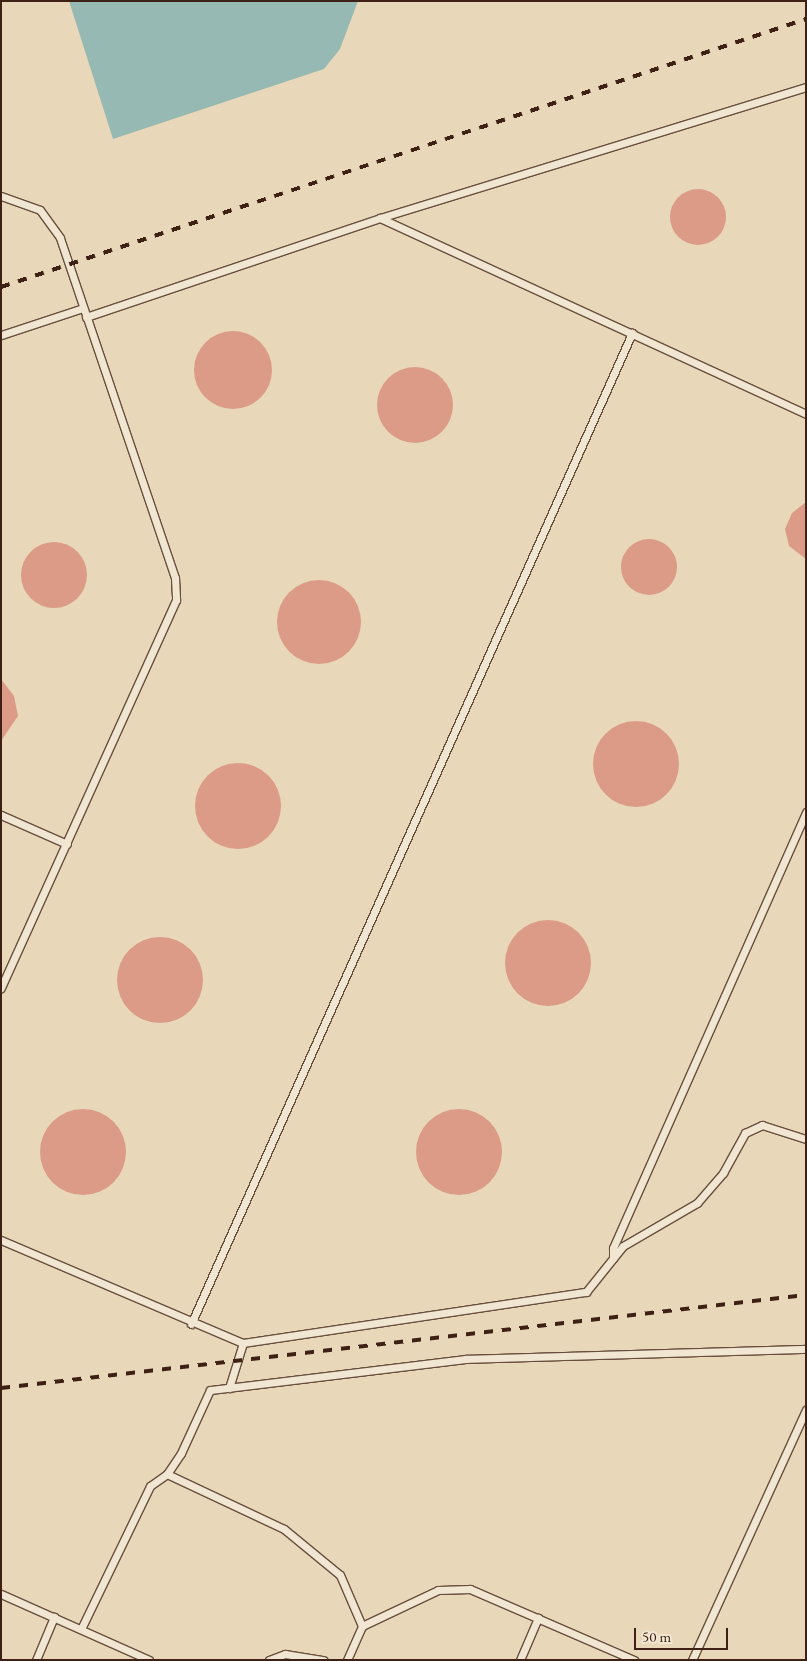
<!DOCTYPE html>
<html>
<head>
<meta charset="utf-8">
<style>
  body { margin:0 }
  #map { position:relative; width:807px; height:1661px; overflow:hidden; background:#e8d8b9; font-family:"EB Garamond",serif }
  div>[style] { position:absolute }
  .water>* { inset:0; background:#97b9b3 }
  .building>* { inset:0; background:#dc9b86 }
  .round { border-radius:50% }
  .roads { filter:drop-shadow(1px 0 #684f3d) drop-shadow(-1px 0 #684f3d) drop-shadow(0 1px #684f3d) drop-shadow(0 -1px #684f3d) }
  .service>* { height:7px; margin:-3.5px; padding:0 3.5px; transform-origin:3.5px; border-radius:3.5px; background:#f0e6d2 }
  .rail>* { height:4px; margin-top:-2px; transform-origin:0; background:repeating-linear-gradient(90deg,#3e2114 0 9px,transparent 0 18px) }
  span { translate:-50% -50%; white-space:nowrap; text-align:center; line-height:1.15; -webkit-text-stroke:4px #f0e6d2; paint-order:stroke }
  .frame { position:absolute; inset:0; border:2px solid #3e2114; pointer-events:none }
  .scale { position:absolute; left:634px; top:1628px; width:94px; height:22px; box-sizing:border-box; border:2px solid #3e2114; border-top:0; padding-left:6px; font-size:15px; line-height:18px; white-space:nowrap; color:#3e2114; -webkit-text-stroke:4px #f0e6d2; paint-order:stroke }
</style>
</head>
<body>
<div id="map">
  <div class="water">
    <i style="clip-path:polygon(69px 1px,358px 1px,340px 49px,324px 69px,113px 139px)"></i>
  </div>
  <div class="building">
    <i class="round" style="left:670px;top:189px;width:56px;height:56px"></i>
    <i class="round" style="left:194px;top:331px;width:78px;height:78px"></i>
    <i class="round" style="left:377px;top:367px;width:76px;height:76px"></i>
    <i style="clip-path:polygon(806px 502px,806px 559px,789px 546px,785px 529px,792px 513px)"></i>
    <i class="round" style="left:621px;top:539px;width:56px;height:56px"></i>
    <i class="round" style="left:21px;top:542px;width:66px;height:66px"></i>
    <i class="round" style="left:277px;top:580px;width:84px;height:84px"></i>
    <i style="clip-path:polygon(1px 679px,14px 696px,18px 716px,1px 741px)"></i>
    <i class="round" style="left:593px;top:721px;width:86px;height:86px"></i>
    <i class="round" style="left:195px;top:763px;width:86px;height:86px"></i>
    <i class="round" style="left:505px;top:920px;width:86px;height:86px"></i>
    <i class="round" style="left:117px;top:937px;width:86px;height:86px"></i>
    <i class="round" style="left:416px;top:1109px;width:86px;height:86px"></i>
    <i class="round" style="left:40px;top:1109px;width:86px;height:86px"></i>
  </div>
  <div class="roads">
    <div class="service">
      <i style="left:1px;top:196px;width:41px;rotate:19.7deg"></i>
      <i style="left:40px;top:210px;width:34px;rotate:54deg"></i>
      <i style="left:60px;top:238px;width:359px;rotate:71.3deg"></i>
      <i style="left:175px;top:578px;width:22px;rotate:87deg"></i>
      <i style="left:176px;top:600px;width:426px;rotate:114.3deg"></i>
      <i style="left:380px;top:218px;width:469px;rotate:24.7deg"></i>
      <i style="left:86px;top:317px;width:310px;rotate:-18.6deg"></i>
      <i style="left:380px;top:218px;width:446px;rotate:-17.1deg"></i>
      <i style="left:1px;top:335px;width:86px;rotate:-18.2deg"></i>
      <i style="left:1px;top:815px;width:72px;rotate:23.7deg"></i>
      <i style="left:1px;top:1240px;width:263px;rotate:23.1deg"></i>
      <i style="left:243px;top:1343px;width:347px;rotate:-8.5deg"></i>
      <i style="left:586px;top:1292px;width:59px;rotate:-51.2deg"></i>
      <i style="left:623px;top:1246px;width:86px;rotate:-30.2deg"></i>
      <i style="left:697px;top:1203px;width:40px;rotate:-49deg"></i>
      <i style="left:723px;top:1173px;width:46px;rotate:-61.2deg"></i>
      <i style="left:745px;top:1133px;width:19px;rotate:-25deg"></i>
      <i style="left:762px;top:1125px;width:46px;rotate:17.7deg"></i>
      <i style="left:613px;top:1258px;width:10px;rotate:-90deg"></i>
      <i style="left:613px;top:1248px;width:477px;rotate:-66.1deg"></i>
      <i style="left:191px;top:1324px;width:1085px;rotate:-66.01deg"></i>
      <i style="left:229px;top:1388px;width:47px;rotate:-72.7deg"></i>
      <i style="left:167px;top:1474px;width:129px;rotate:25.2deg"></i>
      <i style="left:284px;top:1529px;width:72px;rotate:39.4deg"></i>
      <i style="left:340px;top:1575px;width:56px;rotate:66.7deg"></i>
      <i style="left:1px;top:1594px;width:162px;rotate:24deg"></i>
      <i style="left:81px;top:1629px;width:159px;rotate:-64.2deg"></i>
      <i style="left:150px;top:1486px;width:21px;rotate:-35deg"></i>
      <i style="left:167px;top:1474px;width:25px;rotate:-56deg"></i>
      <i style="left:181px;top:1453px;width:69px;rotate:-65.3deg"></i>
      <i style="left:210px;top:1390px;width:258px;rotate:-6.9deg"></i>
      <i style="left:466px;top:1359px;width:340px;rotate:-1.7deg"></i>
      <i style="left:36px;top:1660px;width:47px;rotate:-67.3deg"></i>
      <i style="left:269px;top:1660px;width:17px;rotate:-21deg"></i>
      <i style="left:285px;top:1654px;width:39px;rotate:9deg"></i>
      <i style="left:347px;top:1660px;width:37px;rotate:-66deg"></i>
      <i style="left:362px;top:1626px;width:84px;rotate:-25.3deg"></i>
      <i style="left:438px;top:1590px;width:32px;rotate:-2deg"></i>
      <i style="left:470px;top:1589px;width:179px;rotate:23.4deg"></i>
      <i style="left:520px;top:1660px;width:46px;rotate:-66.8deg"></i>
      <i style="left:692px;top:1660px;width:275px;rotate:-65.5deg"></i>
    </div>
  </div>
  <div class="rail">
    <i style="left:1px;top:287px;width:848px;rotate:-18.41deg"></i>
    <i style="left:1px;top:1388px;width:810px;rotate:-6.59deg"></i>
  </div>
  <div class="frame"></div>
  <div class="scale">50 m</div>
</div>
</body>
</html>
